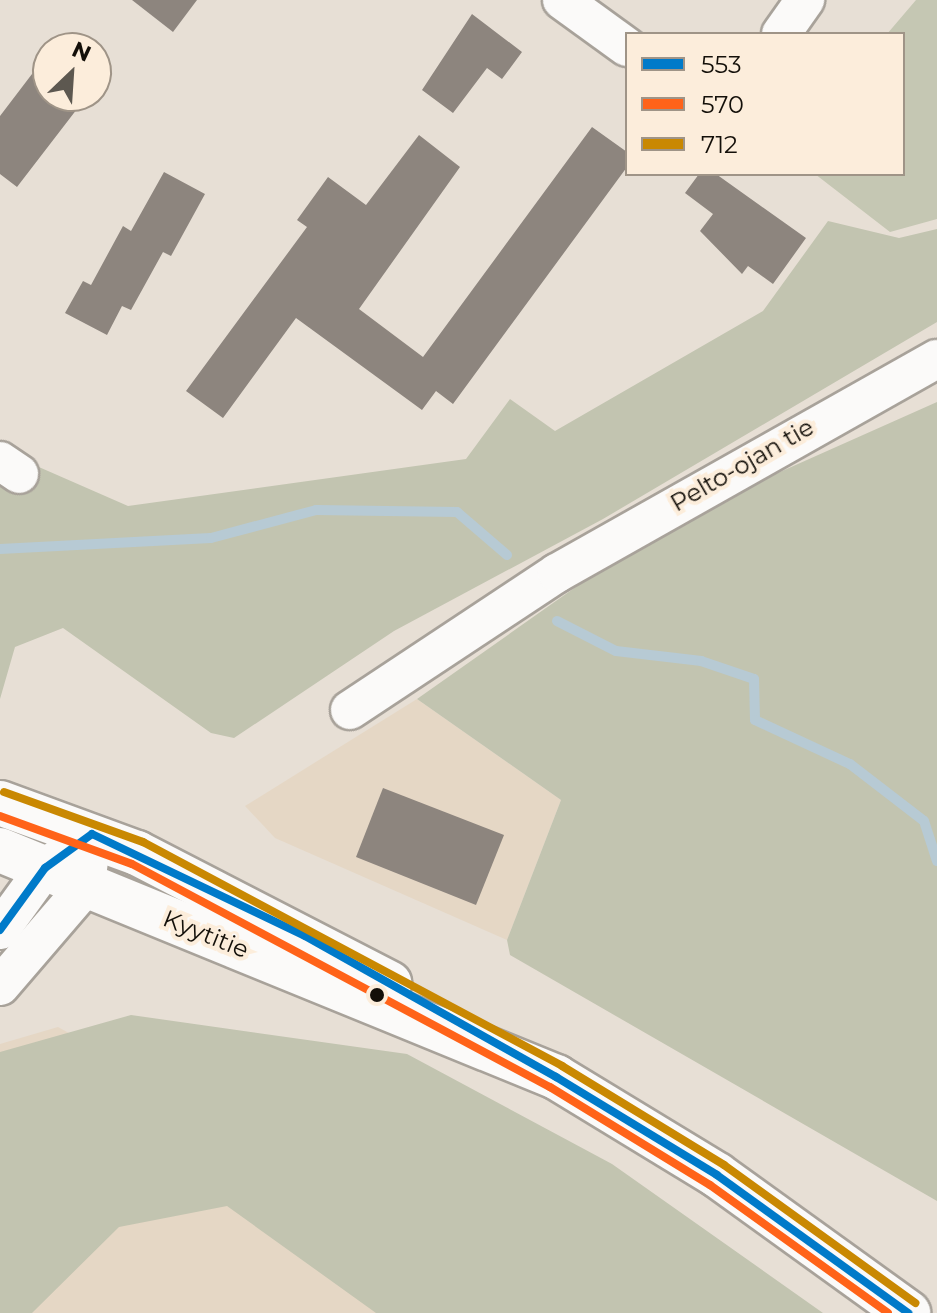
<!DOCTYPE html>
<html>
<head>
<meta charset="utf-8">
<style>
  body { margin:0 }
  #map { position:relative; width:937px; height:1313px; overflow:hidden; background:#e7dfd5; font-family:Montserrat,sans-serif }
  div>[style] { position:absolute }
  .built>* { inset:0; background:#e5d7c5 }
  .green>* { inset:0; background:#c5c7b3 }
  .forest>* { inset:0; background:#c2c4b0 }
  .stream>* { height:10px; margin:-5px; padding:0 5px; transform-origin:5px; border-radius:5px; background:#b7cad4 }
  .building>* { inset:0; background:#8d857e }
  .roads { filter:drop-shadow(2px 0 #a8a29a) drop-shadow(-2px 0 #a8a29a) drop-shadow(0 2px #a8a29a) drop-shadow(0 -2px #a8a29a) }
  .minor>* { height:38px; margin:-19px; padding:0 19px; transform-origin:19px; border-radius:19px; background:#fbfaf9 }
  .major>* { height:44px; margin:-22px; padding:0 22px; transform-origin:22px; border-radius:22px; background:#fbfaf9 }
  .bus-1>* { height:8px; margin:-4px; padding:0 4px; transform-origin:4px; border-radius:4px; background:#007ac9 }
  .bus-2>* { height:8px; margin:-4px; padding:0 4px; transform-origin:4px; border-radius:4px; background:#ff6319 }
  .bus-3>* { height:8px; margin:-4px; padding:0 4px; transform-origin:4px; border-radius:4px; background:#c98802 }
  .dots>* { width:22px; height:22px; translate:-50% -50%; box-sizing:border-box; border:4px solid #fceddb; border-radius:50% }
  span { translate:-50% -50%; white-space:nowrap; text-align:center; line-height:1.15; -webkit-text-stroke:8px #fceddb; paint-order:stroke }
  .street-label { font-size:24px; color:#130f09 }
  .legend { position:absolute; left:625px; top:32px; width:280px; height:144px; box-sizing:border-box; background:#fceddb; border:2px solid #9f9487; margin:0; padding:10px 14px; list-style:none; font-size:24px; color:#130f09 }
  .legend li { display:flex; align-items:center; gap:16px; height:40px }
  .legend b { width:40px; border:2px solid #9f9487 }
  .north { position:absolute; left:32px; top:32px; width:80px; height:80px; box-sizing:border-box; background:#fceddb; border:2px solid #9f9487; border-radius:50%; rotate:25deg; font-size:22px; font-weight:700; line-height:32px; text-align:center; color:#130f09 }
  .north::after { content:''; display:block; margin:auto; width:28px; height:36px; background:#5d5850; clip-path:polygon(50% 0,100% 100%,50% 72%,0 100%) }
</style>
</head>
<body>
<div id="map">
  <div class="built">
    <i style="clip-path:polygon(417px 699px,561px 800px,507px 940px,275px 838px,245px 806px)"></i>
    <i style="clip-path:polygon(58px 1027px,578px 1313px,0 1313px,0 1044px)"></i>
  </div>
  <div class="green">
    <i style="clip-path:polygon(916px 0,937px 0,937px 219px,890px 232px,815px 174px,903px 174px,903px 34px,887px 34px)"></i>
  </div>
  <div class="forest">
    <i style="clip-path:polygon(828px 221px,899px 238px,937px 229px,937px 322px,603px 519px,394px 631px,234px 738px,211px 733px,63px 628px,15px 647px,0 699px,0 450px,128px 506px,466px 459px,510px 399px,555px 431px,763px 311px)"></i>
    <i style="clip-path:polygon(937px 402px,937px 1201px,510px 955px,507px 940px,561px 800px,417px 699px,668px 522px)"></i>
    <i style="clip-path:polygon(131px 1015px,407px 1054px,612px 1164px,823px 1313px,376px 1313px,227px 1206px,119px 1227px,32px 1313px,0 1313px,0 1052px)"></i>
  </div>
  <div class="stream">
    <i style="left:0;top:549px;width:211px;rotate:-3deg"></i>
    <i style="left:211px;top:538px;width:109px;rotate:-14.9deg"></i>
    <i style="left:316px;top:510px;width:141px;rotate:0.8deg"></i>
    <i style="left:457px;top:512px;width:66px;rotate:40.7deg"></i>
    <i style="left:557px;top:621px;width:66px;rotate:27deg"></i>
    <i style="left:616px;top:651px;width:86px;rotate:6.7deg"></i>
    <i style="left:701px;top:661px;width:56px;rotate:18.8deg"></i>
    <i style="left:754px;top:679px;width:41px;rotate:88.6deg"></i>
    <i style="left:755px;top:720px;width:105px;rotate:24.9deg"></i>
    <i style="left:850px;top:764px;width:93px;rotate:37.6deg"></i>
    <i style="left:924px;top:821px;width:42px;rotate:72deg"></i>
  </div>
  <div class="building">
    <i style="clip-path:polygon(132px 0,197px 0,173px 32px)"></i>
    <i style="clip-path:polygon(472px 14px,522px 52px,502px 79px,487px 68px,453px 113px,422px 90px)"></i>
    <i style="clip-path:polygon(48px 53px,48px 96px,87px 96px,17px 187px,0 174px,0 116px)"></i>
    <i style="clip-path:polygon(592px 127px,627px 152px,627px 167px,453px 404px,436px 391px,422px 410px,296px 318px,223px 418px,186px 391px,307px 227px,297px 220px,328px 177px,366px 205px,419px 135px,460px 167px,359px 309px,423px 357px)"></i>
    <i style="clip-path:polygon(164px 172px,205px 194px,171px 256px,163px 252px,131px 310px,122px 306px,107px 335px,65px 313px,83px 281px,91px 285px,123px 226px,131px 231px)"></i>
    <i style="clip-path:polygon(699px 174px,716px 174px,806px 238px,773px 284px,748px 266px,742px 274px,700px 231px,713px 214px,685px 193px)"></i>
    <i style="clip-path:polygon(383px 788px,504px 835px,476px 905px,356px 857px)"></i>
  </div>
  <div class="roads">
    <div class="minor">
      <i style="left:562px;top:0;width:80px;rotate:35.9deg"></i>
      <i style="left:781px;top:34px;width:42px;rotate:-54.8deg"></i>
      <i style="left:0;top:461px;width:23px;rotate:34deg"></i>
      <i style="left:350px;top:710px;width:248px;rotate:-33.5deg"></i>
      <i style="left:557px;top:573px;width:436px;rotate:-29.4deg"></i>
      <i style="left:0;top:930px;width:77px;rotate:-54deg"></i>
      <i style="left:45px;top:868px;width:27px;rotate:-36deg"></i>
      <i style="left:0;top:986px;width:132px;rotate:-49.3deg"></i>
      <i style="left:86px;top:886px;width:52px;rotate:-83.4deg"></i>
    </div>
    <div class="major">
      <i style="left:0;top:803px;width:146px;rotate:20.1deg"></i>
      <i style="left:137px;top:853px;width:284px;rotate:27.3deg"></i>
      <i style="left:0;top:850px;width:601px;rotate:22.21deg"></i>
      <i style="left:556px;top:1077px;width:188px;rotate:31.3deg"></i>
      <i style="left:717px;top:1175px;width:236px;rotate:35.8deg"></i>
    </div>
  </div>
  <div class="bus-1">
    <i style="left:0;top:930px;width:77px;rotate:-54deg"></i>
    <i style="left:45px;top:868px;width:58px;rotate:-35.9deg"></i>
    <i style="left:92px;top:834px;width:236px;rotate:25.6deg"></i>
    <i style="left:305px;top:936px;width:288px;rotate:29.3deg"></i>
    <i style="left:556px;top:1077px;width:188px;rotate:31.3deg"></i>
    <i style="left:717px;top:1175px;width:236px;rotate:35.8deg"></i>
  </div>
  <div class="bus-2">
    <i style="left:0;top:816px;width:140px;rotate:20deg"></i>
    <i style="left:132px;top:864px;width:474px;rotate:28.1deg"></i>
    <i style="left:550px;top:1087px;width:188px;rotate:31.5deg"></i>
    <i style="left:710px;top:1185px;width:219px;rotate:35.7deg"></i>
  </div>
  <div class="bus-3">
    <i style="left:4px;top:792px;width:148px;rotate:19.8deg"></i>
    <i style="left:143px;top:842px;width:475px;rotate:28.1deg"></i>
    <i style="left:562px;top:1066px;width:190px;rotate:31.4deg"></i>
    <i style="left:724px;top:1165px;width:236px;rotate:35.8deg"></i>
  </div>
  <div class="dots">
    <i style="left:377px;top:995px;background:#130f09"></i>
  </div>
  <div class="street-label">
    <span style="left:742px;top:465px;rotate:-30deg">Pelto-ojan tie</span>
    <span style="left:206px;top:934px;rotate:22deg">Kyytitie</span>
  </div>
  <ul class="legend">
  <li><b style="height:10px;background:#007ac9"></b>553</li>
  <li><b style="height:10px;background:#ff6319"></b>570</li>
  <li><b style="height:10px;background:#c98802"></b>712</li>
  </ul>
  <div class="north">N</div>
</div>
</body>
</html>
